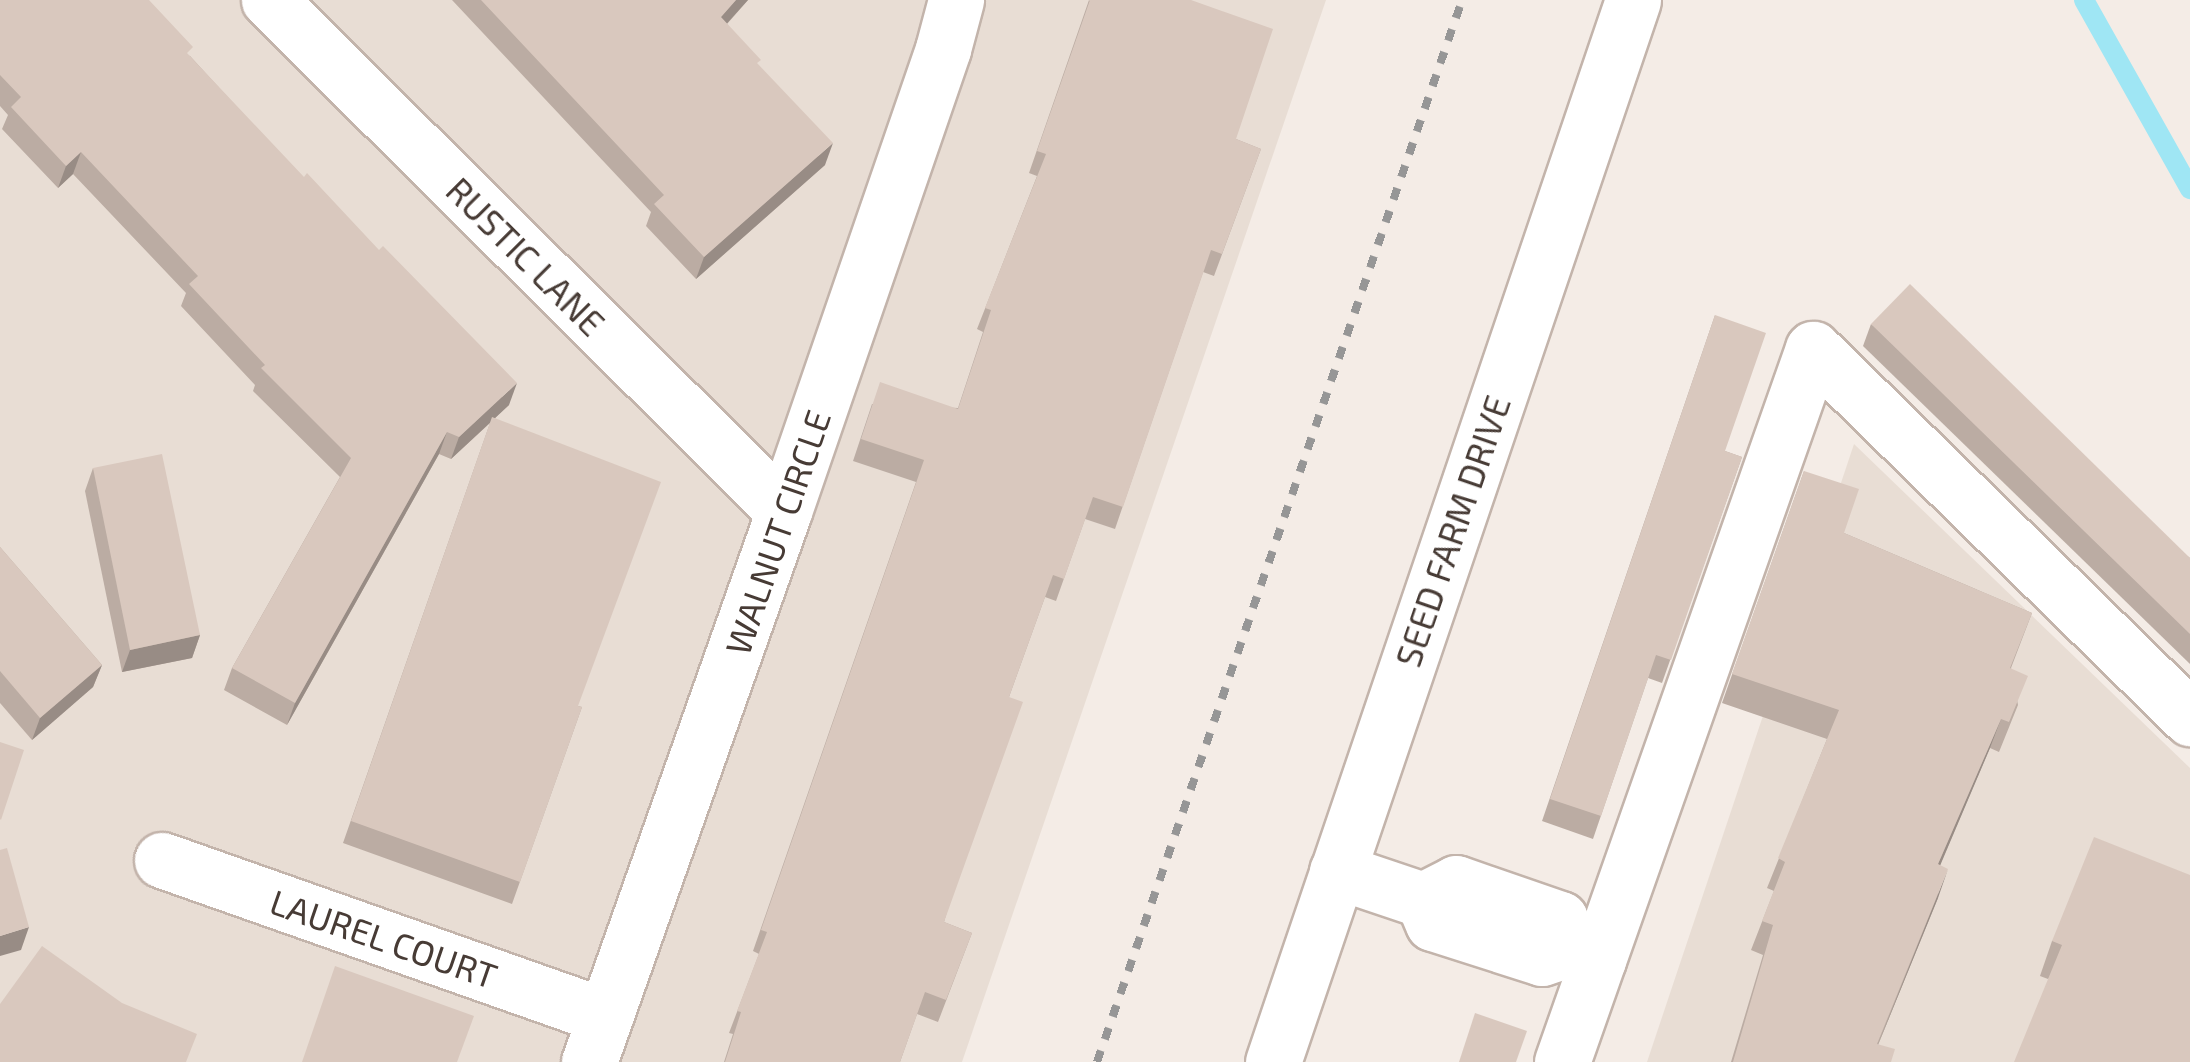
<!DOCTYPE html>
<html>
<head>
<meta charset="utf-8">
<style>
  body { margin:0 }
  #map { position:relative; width:2190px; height:1062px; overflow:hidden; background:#f4ece6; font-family:"Exo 2",sans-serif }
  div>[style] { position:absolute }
  .residential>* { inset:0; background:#e8ddd4 }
  .stream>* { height:20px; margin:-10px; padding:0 10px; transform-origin:10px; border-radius:10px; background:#9fe6f4 }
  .roads { filter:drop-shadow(2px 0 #c3b4ab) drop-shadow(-2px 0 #c3b4ab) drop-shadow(0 2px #c3b4ab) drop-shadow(0 -2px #c3b4ab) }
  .street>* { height:55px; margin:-27.5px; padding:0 27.5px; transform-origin:27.5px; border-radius:27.5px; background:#fff }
  .rail>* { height:8px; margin-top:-4px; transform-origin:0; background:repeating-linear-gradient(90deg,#969696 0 12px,transparent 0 24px) }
  .wall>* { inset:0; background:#bbaca3 }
  .shaded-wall>* { inset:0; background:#988c85 }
  .building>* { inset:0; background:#d9c8be }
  span { translate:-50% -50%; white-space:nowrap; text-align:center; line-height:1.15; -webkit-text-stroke:9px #fff; paint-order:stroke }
  .street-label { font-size:35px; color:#473b35 }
</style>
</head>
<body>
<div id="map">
  <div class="residential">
    <i style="clip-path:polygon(0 0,1326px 0,962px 1062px,0 1062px)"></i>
    <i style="clip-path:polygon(1854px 444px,2190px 768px,2190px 1062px,1647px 1062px)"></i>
  </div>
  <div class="stream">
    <i style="left:2084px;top:0;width:217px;rotate:60.7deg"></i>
  </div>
  <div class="roads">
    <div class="street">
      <i style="left:269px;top:0;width:725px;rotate:44.78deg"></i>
      <i style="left:162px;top:860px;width:470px;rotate:19.4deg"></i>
      <i style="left:1337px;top:871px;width:91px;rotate:18.6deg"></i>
      <i style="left:1423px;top:900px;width:37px;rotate:-27deg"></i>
      <i style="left:1456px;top:883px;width:110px;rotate:19.1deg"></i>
      <i style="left:1560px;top:919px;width:31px;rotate:75deg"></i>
      <i style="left:1423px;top:900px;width:25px;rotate:67deg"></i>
      <i style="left:1433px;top:923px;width:114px;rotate:17.8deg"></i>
      <i style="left:1542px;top:958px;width:28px;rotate:-19deg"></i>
      <i style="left:1568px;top:949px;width:32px;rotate:20deg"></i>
      <i style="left:589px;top:1062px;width:584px;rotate:-70.51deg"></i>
      <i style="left:784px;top:511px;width:489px;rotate:-71deg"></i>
      <i style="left:943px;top:49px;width:51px;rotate:-75.1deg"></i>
      <i style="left:1273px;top:1062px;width:1121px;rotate:-71.27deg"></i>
      <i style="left:1562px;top:1062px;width:756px;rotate:-70.61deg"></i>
      <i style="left:1813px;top:349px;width:528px;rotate:44.39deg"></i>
    </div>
  </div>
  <div class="rail">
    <i style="left:1097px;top:1062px;width:1123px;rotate:-71.03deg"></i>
  </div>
  <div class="wall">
    <i style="clip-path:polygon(0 0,190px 56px,509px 405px,495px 418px,578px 706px,582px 707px,512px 904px,343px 843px,490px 423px,451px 459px,439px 454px,287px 725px,224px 690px,232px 668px,340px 477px,253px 391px,255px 385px,181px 306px,186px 293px,73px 174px,58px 188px,2px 129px,8px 115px,0 106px)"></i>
    <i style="clip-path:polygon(452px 0,748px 0,727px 24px,825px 165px,696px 279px,646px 226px,651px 212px)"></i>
    <i style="clip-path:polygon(1089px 0,1236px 139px,1261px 149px,1214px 276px,1203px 272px,1115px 529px,1085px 519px,1056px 601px,1045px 597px,1009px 697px,944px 922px,972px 933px,938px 1022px,917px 1014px,900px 1062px,724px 1062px,733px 1034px,729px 1033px,759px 954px,753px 951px,916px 482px,853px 461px,872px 404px,958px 408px,983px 332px,977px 329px,1037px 176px,1029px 173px)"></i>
    <i style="clip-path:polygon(1715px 315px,1725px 451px,1742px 457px,1662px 683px,1648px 678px,1593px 839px,1542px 821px)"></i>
    <i style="clip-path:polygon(1871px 324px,2190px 558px,2190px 664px,1863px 346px)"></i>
    <i style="clip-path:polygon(93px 468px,200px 635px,192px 658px,122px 672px,85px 491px)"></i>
    <i style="clip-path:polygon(1804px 471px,1844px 533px,2032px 613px,2011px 668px,2018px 705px,1999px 752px,1990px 748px,1940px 865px,1938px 898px,1878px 1045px,1891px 1062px,1731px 1062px,1763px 955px,1751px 950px,1774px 891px,1767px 888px,1827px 739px,1722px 703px)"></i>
    <i style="clip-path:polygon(0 547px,102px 665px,93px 687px,32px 740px,0 703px)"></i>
    <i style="clip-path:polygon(2190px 875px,2048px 979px,2040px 976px,2052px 941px)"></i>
  </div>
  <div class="shaded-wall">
    <i style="clip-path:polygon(736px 0,748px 0,713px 39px,721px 17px)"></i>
    <i style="clip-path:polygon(833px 143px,825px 165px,696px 279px,704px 257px)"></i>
    <i style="clip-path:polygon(81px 152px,73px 174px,58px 188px,66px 166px)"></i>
    <i style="clip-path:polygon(517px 383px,509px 405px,451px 459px,459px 437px)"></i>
    <i style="clip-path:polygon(447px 432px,439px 454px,287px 725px,295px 703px)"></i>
    <i style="clip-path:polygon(200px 635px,192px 658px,122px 672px,130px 650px)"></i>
    <i style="clip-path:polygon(102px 665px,93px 687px,32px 740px,40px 718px)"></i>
    <i style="clip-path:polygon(2001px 719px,1990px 748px,1928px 894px,1938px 864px)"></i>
    <i style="clip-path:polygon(1948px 869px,1938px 898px,1871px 1062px)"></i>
    <i style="clip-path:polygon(29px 927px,21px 950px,0 956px,0 936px)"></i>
  </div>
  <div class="building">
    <i style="clip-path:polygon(0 0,149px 0,193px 47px,187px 53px,304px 177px,307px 173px,379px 250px,383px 246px,517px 383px,459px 437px,447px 432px,295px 703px,232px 668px,351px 458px,261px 368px,265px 365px,189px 284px,198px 276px,81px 152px,66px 166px,11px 107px,21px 97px,0 75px)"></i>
    <i style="clip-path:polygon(481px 0,736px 0,721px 17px,761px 60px,757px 63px,833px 143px,704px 257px,654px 204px,664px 195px)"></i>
    <i style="clip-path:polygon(1090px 0,1191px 0,1273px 29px,1236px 139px,1261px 149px,1222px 254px,1211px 250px,1123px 507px,1093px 497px,1064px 579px,1053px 575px,1009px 697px,1023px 702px,944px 922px,972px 933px,946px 1000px,925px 992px,900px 1062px,725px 1062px,741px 1012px,737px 1011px,767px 932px,761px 930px,924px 460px,861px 439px,880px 382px,958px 409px,991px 310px,985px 308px,1046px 154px,1037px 151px)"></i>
    <i style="clip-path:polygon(1910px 284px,2190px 558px,2190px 634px,1871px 324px)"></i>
    <i style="clip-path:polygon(1715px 315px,1766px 333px,1725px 451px,1742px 457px,1671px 660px,1656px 655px,1601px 816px,1550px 799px)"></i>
    <i style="clip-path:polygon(492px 417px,661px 482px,578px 706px,582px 707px,520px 882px,351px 821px)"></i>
    <i style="clip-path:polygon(162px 454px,200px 635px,130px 650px,93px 468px)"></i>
    <i style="clip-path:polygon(1804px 471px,1859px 489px,1844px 533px,2032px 613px,2010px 668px,2028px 676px,2009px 722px,2001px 719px,1938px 864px,1948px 869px,1877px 1044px,1895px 1049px,1891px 1062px,1733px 1062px,1773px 925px,1762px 921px,1785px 862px,1778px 858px,1839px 710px,1732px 674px)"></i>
    <i style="clip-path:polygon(0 547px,102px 665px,40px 718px,0 671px)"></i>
    <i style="clip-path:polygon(0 742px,24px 750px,1px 820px,0 819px)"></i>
    <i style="clip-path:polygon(2094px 837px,2190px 875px,2190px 1062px,2014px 1062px,2062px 945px,2052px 941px)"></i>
    <i style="clip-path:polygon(7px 848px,29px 927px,0 936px,0 850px)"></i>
    <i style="clip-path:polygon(42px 946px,122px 1003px,197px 1034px,186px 1062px,0 1062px,0 1004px)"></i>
    <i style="clip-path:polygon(335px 966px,474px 1016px,457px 1062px,302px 1062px)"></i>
    <i style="clip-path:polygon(1475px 1013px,1527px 1031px,1516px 1062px,1459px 1062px)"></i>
  </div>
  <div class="street-label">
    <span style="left:526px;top:256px;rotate:45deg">RUSTIC LANE</span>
    <span style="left:1452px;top:531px;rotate:-71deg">SEED FARM DRIVE</span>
    <span style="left:777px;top:532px;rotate:-71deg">WALNUT CIRCLE</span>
    <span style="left:384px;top:938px;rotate:19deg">LAUREL COURT</span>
  </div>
</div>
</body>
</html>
